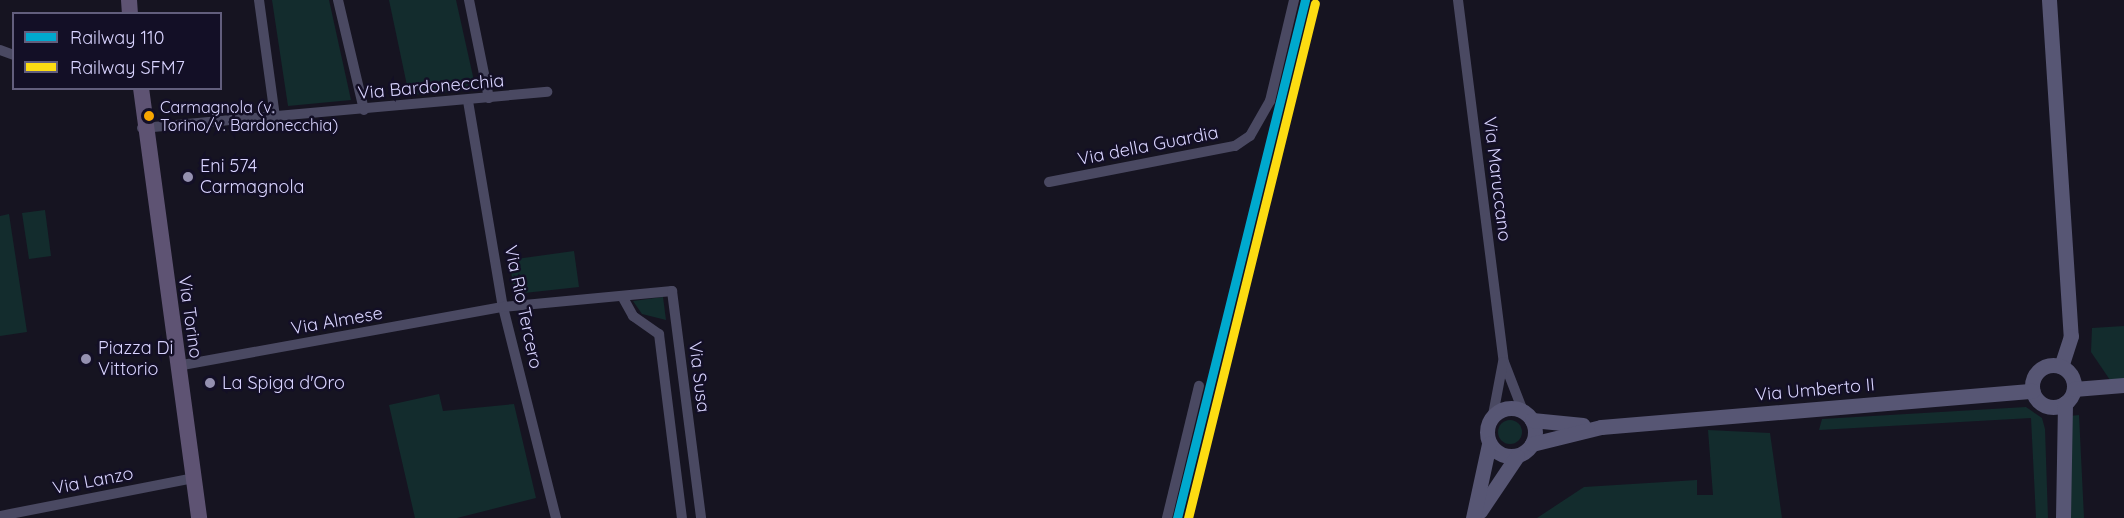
<!DOCTYPE html>
<html>
<head>
<meta charset="utf-8">
<style>
  body { margin:0 }
  #map { position:relative; width:2124px; height:518px; overflow:hidden; background:#161421; font-family:Quicksand,sans-serif }
  div>[style] { position:absolute }
  .green>* { inset:0; background:#132c2d }
  .round { border-radius:50% }
  .street>* { height:10px; margin:-5px; padding:0 5px; transform-origin:5px; border-radius:5px; background:#4a4962 }
  .secondary>* { height:15px; margin:-7.5px; padding:0 7.5px; transform-origin:7.5px; border-radius:7.5px; background:#575674 }
  .secondary>.ring { margin:-7.5px; padding:0; box-sizing:content-box; background:none; border:15px solid #575674; border-radius:50% }
  .primary>* { height:16px; margin:-8px; padding:0 8px; transform-origin:8px; border-radius:8px; background:#5e5373 }
  .rail-1>* { height:9px; margin:-4.5px; padding:0 4.5px; transform-origin:4.5px; border-radius:4.5px; background:#00a9ce }
  .rail-2>* { height:9px; margin:-4.5px; padding:0 4.5px; transform-origin:4.5px; border-radius:4.5px; background:#fcdc12 }
  .dots>* { width:16px; height:16px; translate:-50% -50%; box-sizing:border-box; border:3px solid #130f26; border-radius:50% }
  span { translate:-50% -50%; white-space:nowrap; text-align:center; line-height:1.15; -webkit-text-stroke:5px #130f26; paint-order:stroke }
  .bus-label { font-size:16px; color:#d9d4ff }
  .left { translate:0 -50%; text-align:left }
  .street-label { font-size:18px; color:#d9d4ff }
  .poi-label { font-size:18px; color:#d9d4ff }
  .legend { position:absolute; left:12px; top:12px; width:210px; height:78px; box-sizing:border-box; background:#130f26; border:2px solid #625e7d; margin:0; padding:8px 10px; list-style:none; font-size:18px; color:#d9d4ff }
  .legend li { display:flex; align-items:center; gap:12px; height:30px }
  .legend b { width:30px; border:2px solid #625e7d }
</style>
</head>
<body>
<div id="map">
  <div class="green">
    <i style="clip-path:polygon(272px 0,329px 0,351px 100px,288px 106px)"></i>
    <i style="clip-path:polygon(389px 0,456px 0,476px 90px,409px 95px)"></i>
    <i style="clip-path:polygon(45px 210px,51px 256px,29px 259px,22px 213px)"></i>
    <i style="clip-path:polygon(9px 214px,27px 332px,0 336px,0 216px)"></i>
    <i style="clip-path:polygon(574px 251px,579px 287px,515px 294px,509px 260px)"></i>
    <i style="clip-path:polygon(663px 297px,666px 320px,642px 314px,633px 301px)"></i>
    <i style="clip-path:polygon(2124px 326px,2124px 379px,2110px 380px,2091px 352px,2092px 328px)"></i>
    <i style="clip-path:polygon(439px 394px,443px 411px,514px 404px,536px 498px,457px 518px,415px 518px,389px 405px)"></i>
    <i style="clip-path:polygon(2026px 407px,2042px 418px,2045px 429px,2048px 518px,2036px 518px,2031px 418px,1819px 430px,1822px 419px)"></i>
    <i style="clip-path:polygon(2079px 415px,2084px 518px,2068px 518px,2070px 416px)"></i>
    <i class="round" style="left:1498px;top:420px;width:24px;height:24px"></i>
    <i style="clip-path:polygon(1708px 430px,1770px 433px,1782px 518px,1537px 518px,1584px 487px,1697px 480px,1697px 495px,1713px 495px)"></i>
  </div>
  <div class="street">
    <i style="left:259px;top:0;width:118px;rotate:82.2deg"></i>
    <i style="left:338px;top:0;width:113px;rotate:76.7deg"></i>
    <i style="left:469px;top:0;width:100px;rotate:78.5deg"></i>
    <i style="left:1458px;top:0;width:365px;rotate:82.8deg"></i>
    <i style="left:1504px;top:362px;width:53px;rotate:68.8deg"></i>
    <i style="left:0;top:50px;width:15px;rotate:20deg"></i>
    <i style="left:468px;top:101px;width:209px;rotate:80.4deg"></i>
    <i style="left:503px;top:307px;width:218px;rotate:75.9deg"></i>
    <i style="left:142px;top:128px;width:407px;rotate:-5.1deg"></i>
    <i style="left:1049px;top:182px;width:189px;rotate:-11deg"></i>
    <i style="left:1235px;top:146px;width:18px;rotate:-34deg"></i>
    <i style="left:1250px;top:136px;width:40px;rotate:-60.3deg"></i>
    <i style="left:1270px;top:101px;width:104px;rotate:-76.6deg"></i>
    <i style="left:622px;top:296px;width:23px;rotate:61deg"></i>
    <i style="left:633px;top:316px;width:32px;rotate:35deg"></i>
    <i style="left:659px;top:334px;width:185px;rotate:82.9deg"></i>
    <i style="left:177px;top:366px;width:331px;rotate:-10.3deg"></i>
    <i style="left:503px;top:307px;width:170px;rotate:-5.4deg"></i>
    <i style="left:672px;top:291px;width:229px;rotate:82.7deg"></i>
    <i style="left:1493px;top:415px;width:54px;rotate:-79.3deg"></i>
    <i style="left:0;top:516px;width:197px;rotate:-11.1deg"></i>
    <i style="left:1167px;top:518px;width:136px;rotate:-76.4deg"></i>
  </div>
  <div class="secondary">
    <i style="left:2049px;top:0;width:337px;rotate:86.3deg"></i>
    <i style="left:2071px;top:336px;width:32px;rotate:108deg"></i>
    <i class="ring" style="left:2032px;top:365px;width:27px;height:27px"></i>
    <i style="left:2074px;top:389px;width:50px;rotate:-4.6deg"></i>
    <i class="ring" style="left:1487px;top:408px;width:33px;height:33px"></i>
    <i style="left:1532px;top:420px;width:51px;rotate:5.6deg"></i>
    <i style="left:1532px;top:444px;width:71px;rotate:-13.8deg"></i>
    <i style="left:1601px;top:427px;width:433px;rotate:-4.8deg"></i>
    <i style="left:1480px;top:511px;width:66px;rotate:-56.1deg"></i>
    <i style="left:1473px;top:518px;width:76px;rotate:-77.8deg"></i>
    <i style="left:2063px;top:518px;width:115px;rotate:-89deg"></i>
  </div>
  <div class="primary">
    <i style="left:129px;top:0;width:14px;rotate:86deg"></i>
    <i style="left:141px;top:88px;width:434px;rotate:82.3deg"></i>
  </div>
  <div class="rail-1">
    <i style="left:1177px;top:518px;width:534px;rotate:-76.12deg"></i>
  </div>
  <div class="rail-2">
    <i style="left:1188px;top:518px;width:530px;rotate:-76.15deg"></i>
  </div>
  <div class="dots">
    <i style="left:149px;top:116px;background:#f7a600"></i>
    <i style="left:188px;top:177px;background:#9591b1"></i>
    <i style="left:86px;top:359px;background:#9591b1"></i>
    <i style="left:210px;top:383px;background:#9591b1"></i>
  </div>
  <div class="bus-label">
    <span class="left" style="left:160px;top:116px">Carmagnola (v.<br>Torino/v. Bardonecchia)</span>
  </div>
  <div class="street-label">
    <span style="left:431px;top:87px;rotate:-5deg">Via Bardonecchia</span>
    <span style="left:1148px;top:146px;rotate:-11deg">Via della Guardia</span>
    <span style="left:1497px;top:179px;rotate:83deg">Via Maruccano</span>
    <span style="left:523px;top:307px;rotate:78deg">Via Rio Tercero</span>
    <span style="left:190px;top:317px;rotate:82deg">Via Torino</span>
    <span style="left:337px;top:321px;rotate:-10deg">Via Almese</span>
    <span style="left:699px;top:377px;rotate:83deg">Via Susa</span>
    <span style="left:1815px;top:390px;rotate:-5deg">Via Umberto II</span>
    <span style="left:93px;top:481px;rotate:-11deg">Via Lanzo</span>
  </div>
  <div class="poi-label">
    <span class="left" style="left:200px;top:177px">Eni 574<br>Carmagnola</span>
    <span class="left" style="left:98px;top:359px">Piazza Di<br>Vittorio</span>
    <span class="left" style="left:222px;top:383px">La Spiga d'Oro</span>
  </div>
  <ul class="legend">
  <li><b style="height:8px;background:#00a9ce"></b>Railway 110</li>
  <li><b style="height:8px;background:#fcdc12"></b>Railway SFM7</li>
  </ul>
</div>
</body>
</html>
